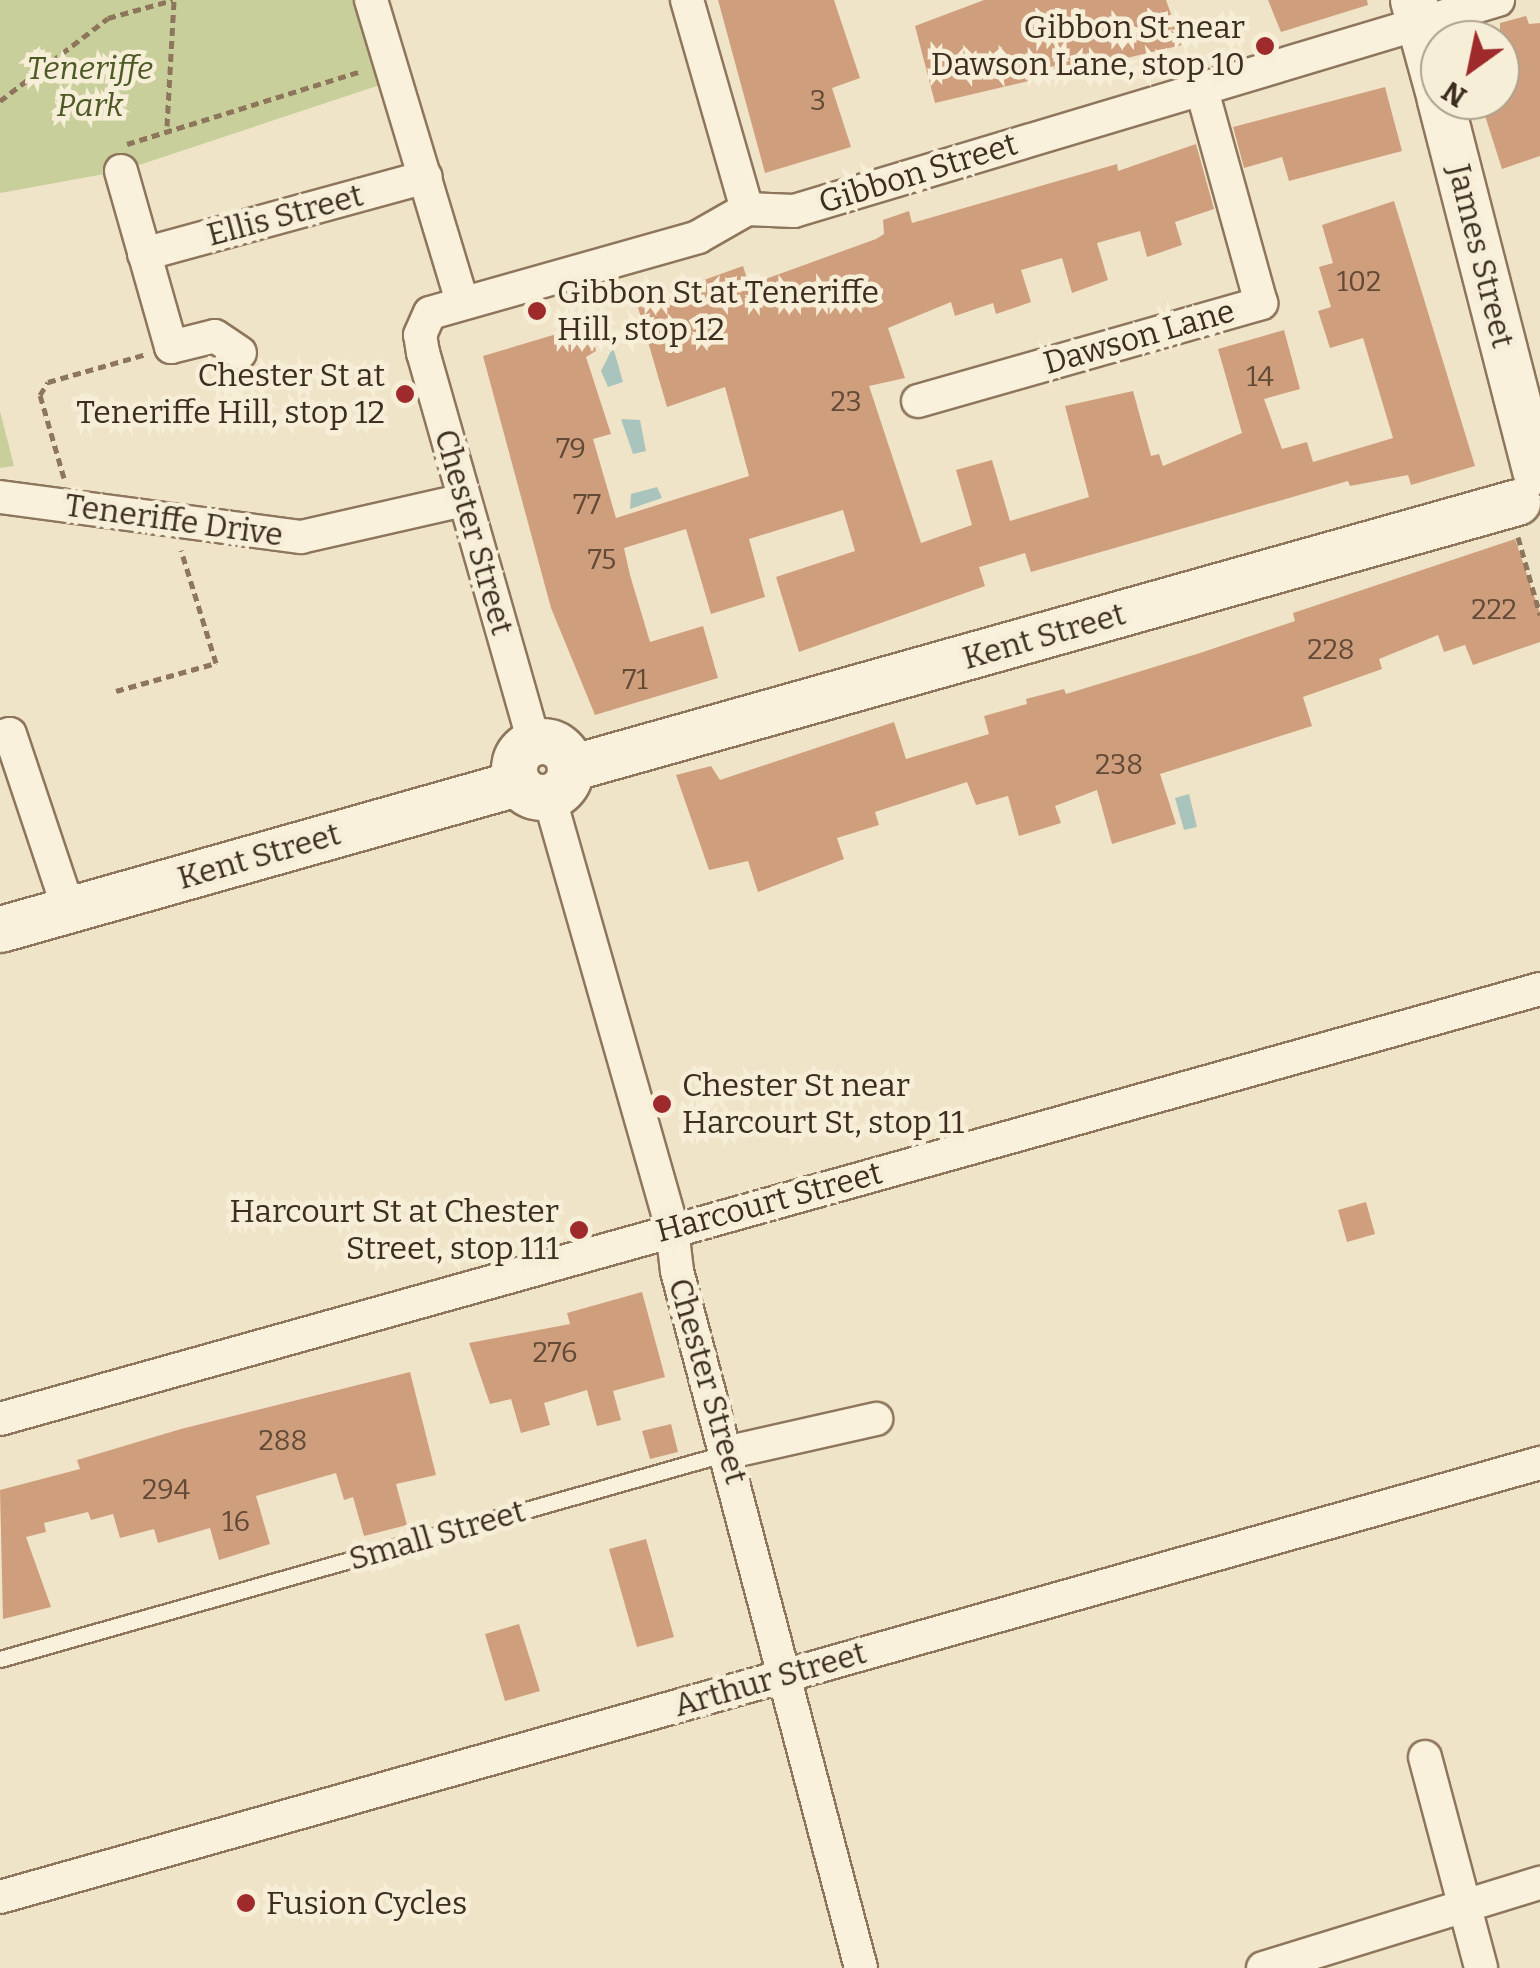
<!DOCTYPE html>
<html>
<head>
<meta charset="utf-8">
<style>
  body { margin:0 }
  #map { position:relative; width:1540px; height:1968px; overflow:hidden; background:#f0e4c8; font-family:Bitter,serif }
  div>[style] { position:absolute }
  .green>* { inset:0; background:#c9cf9b }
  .water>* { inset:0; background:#a9c4bc }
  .building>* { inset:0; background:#cf9f7d }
  .path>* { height:5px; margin-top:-2.5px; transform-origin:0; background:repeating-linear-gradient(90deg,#8d765c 0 8px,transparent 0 13px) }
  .roads { filter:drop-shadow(2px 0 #8d765c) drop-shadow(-2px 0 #8d765c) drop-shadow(0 2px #8d765c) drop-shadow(0 -2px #8d765c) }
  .lane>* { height:15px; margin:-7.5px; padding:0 7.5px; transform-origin:7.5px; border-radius:7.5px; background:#faf1dc }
  .street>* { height:32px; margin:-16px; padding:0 16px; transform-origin:16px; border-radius:16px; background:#faf1dc }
  .secondary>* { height:45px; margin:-22.5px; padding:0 22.5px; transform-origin:22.5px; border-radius:22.5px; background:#faf1dc }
  .secondary>.ring { margin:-22.5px; padding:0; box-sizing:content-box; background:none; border:45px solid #faf1dc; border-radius:50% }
  .dots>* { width:28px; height:28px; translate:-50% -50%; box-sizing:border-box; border:5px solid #f7eed8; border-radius:50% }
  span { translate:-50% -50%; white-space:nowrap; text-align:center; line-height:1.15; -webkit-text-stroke:9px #f7eed8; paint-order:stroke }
  .number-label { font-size:28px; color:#624a37 }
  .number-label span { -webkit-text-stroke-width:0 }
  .poi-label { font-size:32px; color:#3d2e20 }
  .right { translate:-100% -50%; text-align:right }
  .left { translate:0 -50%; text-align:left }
  .park-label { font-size:32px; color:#4d5a26; font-style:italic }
  .street-label { font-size:32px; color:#3d2e20 }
  .north { position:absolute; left:1420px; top:20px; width:100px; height:100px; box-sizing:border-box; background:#f7eed8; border:2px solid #ada18e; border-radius:50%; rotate:213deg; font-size:28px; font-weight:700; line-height:40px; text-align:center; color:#3d2e20 }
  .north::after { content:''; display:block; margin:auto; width:35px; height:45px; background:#9e2a2b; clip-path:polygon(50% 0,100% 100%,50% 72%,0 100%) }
</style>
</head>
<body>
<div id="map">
  <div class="green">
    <i style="clip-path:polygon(0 0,365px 0,395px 80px,121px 171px,0 193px)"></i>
    <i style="clip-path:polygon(0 411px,14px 466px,0 468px)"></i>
  </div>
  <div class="water">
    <i style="clip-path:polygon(613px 347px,623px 382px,608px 387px,601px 371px)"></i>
    <i style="clip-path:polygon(621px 419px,640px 420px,646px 451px,633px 454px)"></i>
    <i style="clip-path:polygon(657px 487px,662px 498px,630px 509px,631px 494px)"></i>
    <i style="clip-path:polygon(1189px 794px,1197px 827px,1184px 830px,1175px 798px)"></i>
  </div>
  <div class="building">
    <i style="clip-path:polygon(718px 0,834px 0,860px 78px,832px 88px,851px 147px,765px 173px)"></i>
    <i style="clip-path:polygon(984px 0,1166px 0,1182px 45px,935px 103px,915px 26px)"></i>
    <i style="clip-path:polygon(1268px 0,1367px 0,1368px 5px,1281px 32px)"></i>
    <i style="clip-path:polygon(1526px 16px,1529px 24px,1540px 23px,1540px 156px,1502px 169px,1480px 100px,1500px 100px,1500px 23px)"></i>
    <i style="clip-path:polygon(1385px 87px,1402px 151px,1289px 181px,1282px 157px,1244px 168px,1233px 127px)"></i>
    <i style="clip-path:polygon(1196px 144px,1214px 209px,1175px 222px,1182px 245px,1147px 257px,1140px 231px,1097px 243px,1108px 280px,1072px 293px,1062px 258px,1021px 270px,1031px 302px,996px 314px,993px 303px,955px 316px,951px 302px,888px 328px,905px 378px,869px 386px,921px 543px,972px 525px,956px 470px,992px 460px,1010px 521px,1089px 497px,1065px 406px,1133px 391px,1151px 456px,1159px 454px,1163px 466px,1242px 433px,1218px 349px,1284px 330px,1300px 389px,1264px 399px,1282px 449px,1307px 442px,1313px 462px,1393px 438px,1363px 338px,1330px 348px,1318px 311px,1331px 307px,1319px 267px,1333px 263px,1322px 225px,1394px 201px,1475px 466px,1411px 485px,1408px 475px,1350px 486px,1348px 481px,1031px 572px,1025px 553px,979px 567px,985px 586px,799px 652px,776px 577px,855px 551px,843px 510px,749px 539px,765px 597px,711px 614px,686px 529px,624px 548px,630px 575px,650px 642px,703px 626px,718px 678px,595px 715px,551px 608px,483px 356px,590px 324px,596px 351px,586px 357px,611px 434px,593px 439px,616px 518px,749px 476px,725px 387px,667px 407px,637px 304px,743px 266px,749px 285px,876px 239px,884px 234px,883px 220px,909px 211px,912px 223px,1117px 164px,1118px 171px)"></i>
    <i style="clip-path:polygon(1515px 539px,1540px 613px,1540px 642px,1473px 665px,1465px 645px,1444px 652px,1438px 635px,1379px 659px,1382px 669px,1303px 697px,1312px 726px,1160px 774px,1176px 824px,1112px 844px,1097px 790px,1055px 806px,1061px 823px,1019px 836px,1008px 796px,976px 805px,967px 782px,875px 812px,879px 825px,837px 838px,844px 859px,758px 892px,748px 861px,709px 870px,676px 775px,711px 766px,720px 780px,894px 722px,906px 759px,989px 734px,984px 716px,1027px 704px,1026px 699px,1064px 689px,1066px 694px,1200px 653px,1295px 621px,1293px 613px)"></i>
    <i style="clip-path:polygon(1366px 1202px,1375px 1234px,1347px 1242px,1338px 1210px)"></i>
    <i style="clip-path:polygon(642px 1292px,665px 1377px,613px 1391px,621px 1420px,597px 1426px,587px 1390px,544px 1403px,550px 1425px,521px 1433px,511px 1399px,490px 1404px,469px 1343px,570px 1324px,567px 1313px)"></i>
    <i style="clip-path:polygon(410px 1372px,436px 1475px,396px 1484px,407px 1525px,364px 1536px,353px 1497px,344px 1500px,336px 1473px,256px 1496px,270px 1544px,219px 1560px,210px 1528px,158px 1543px,154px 1529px,120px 1538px,113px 1514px,91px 1520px,88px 1512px,44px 1523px,46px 1532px,26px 1537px,51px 1607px,3px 1619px,0 1490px,80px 1469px,77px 1460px,181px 1429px)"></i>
    <i style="clip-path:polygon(671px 1424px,678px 1452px,650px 1459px,642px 1431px)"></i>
    <i style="clip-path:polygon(646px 1539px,674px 1637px,637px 1647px,609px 1549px)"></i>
    <i style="clip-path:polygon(519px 1624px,540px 1691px,505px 1701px,485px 1634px)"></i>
  </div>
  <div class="path">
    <i style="left:0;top:101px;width:136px;rotate:-37.5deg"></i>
    <i style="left:108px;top:18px;width:67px;rotate:-15.5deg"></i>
    <i style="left:167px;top:126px;width:126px;rotate:-86.8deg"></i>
    <i style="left:127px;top:144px;width:246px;rotate:-17.3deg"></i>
    <i style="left:64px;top:478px;width:86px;rotate:-106.1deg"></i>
    <i style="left:40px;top:395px;width:15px;rotate:-58deg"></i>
    <i style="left:48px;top:382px;width:102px;rotate:-15.9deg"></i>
    <i style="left:1518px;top:537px;width:81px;rotate:74.2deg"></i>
    <i style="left:116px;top:691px;width:104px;rotate:-15.6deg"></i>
    <i style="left:216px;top:663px;width:118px;rotate:-107.2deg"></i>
  </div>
  <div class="roads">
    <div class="lane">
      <i style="left:0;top:1659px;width:756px;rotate:-15.82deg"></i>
    </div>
    <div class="street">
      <i style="left:371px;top:0;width:314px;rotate:73.2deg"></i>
      <i style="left:687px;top:0;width:217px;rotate:74deg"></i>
      <i style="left:121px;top:171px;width:183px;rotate:74.1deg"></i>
      <i style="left:171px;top:347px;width:45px;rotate:-14deg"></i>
      <i style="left:215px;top:336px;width:30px;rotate:34deg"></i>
      <i style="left:144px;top:254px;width:292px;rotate:-15.3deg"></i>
      <i style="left:918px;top:401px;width:357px;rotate:-15.9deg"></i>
      <i style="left:1261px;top:303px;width:224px;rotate:-105.5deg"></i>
      <i style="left:0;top:497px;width:304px;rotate:7.6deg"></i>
      <i style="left:301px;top:537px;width:167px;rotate:-12.8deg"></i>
      <i style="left:0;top:737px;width:10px;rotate:-17deg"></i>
      <i style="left:10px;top:734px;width:186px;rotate:71.5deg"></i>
      <i style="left:534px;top:742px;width:405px;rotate:-105.9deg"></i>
      <i style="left:423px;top:353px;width:18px;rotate:-99deg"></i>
      <i style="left:420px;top:335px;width:24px;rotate:-66deg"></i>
      <i style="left:430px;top:313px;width:279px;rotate:-15.8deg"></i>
      <i style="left:698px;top:237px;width:56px;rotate:-29.7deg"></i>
      <i style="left:747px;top:209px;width:47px;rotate:2.4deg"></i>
      <i style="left:794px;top:211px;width:735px;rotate:-16.68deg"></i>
      <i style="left:549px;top:796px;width:450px;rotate:74.1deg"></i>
      <i style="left:672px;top:1229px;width:42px;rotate:83.2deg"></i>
      <i style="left:677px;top:1271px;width:721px;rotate:75.21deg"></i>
      <i style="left:0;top:1419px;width:1599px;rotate:-15.6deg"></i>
      <i style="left:729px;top:1452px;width:151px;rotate:-12.7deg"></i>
      <i style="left:1425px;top:1757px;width:218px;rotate:75.1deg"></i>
      <i style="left:0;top:1897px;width:1600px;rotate:-15.74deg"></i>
      <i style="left:1263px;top:1968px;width:290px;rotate:-17.1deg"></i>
    </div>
    <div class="secondary">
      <i style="left:1413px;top:0;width:103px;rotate:74.7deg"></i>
      <i style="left:1440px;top:100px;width:383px;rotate:75.6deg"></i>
      <i class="ring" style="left:514px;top:741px;width:11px;height:11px"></i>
      <i style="left:570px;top:768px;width:984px;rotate:-15.69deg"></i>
      <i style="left:0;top:929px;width:537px;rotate:-15.77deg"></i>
    </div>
  </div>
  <div class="dots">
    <i style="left:1265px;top:46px;background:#9e2a2b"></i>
    <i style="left:537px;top:311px;background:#9e2a2b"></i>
    <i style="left:405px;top:394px;background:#9e2a2b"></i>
    <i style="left:662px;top:1104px;background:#9e2a2b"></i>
    <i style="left:579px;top:1230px;background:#9e2a2b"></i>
    <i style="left:246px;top:1903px;background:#9e2a2b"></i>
  </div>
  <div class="number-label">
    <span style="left:818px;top:101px">3</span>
    <span style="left:1359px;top:282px">102</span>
    <span style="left:1260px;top:377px">14</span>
    <span style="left:846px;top:402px">23</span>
    <span style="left:571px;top:449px">79</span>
    <span style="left:587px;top:505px">77</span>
    <span style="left:602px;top:560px">75</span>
    <span style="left:1494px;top:610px">222</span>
    <span style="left:1331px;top:650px">228</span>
    <span style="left:635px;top:680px">71</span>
    <span style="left:1119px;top:765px">238</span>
    <span style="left:555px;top:1353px">276</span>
    <span style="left:283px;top:1441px">288</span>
    <span style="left:166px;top:1490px">294</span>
    <span style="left:236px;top:1522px">16</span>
  </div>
  <div class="poi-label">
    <span class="right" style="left:1245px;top:46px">Gibbon St near<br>Dawson Lane, stop 10</span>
    <span class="left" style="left:557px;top:311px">Gibbon St at Teneriffe<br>Hill, stop 12</span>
    <span class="right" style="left:385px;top:394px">Chester St at<br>Teneriffe Hill, stop 12</span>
    <span class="left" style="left:682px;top:1104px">Chester St near<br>Harcourt St, stop 11</span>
    <span class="right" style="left:559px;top:1230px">Harcourt St at Chester<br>Street, stop 111</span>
    <span class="left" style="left:266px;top:1903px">Fusion Cycles</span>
  </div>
  <div class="park-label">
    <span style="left:90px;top:87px">Teneriffe<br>Park</span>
  </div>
  <div class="street-label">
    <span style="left:918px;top:173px;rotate:-17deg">Gibbon Street</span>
    <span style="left:285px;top:215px;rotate:-15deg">Ellis Street</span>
    <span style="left:1481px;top:256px;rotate:76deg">James Street</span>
    <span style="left:1139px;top:337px;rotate:-16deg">Dawson Lane</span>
    <span style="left:174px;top:520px;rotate:8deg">Teneriffe Drive</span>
    <span style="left:474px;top:532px;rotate:74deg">Chester Street</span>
    <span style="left:1044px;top:636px;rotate:-16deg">Kent Street</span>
    <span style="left:259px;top:856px;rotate:-16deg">Kent Street</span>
    <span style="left:769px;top:1202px;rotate:-15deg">Harcourt Street</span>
    <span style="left:708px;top:1381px;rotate:74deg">Chester Street</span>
    <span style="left:437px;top:1535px;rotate:-16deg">Small Street</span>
    <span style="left:770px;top:1679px;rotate:-16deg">Arthur Street</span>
  </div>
  <div class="north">N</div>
</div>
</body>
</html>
